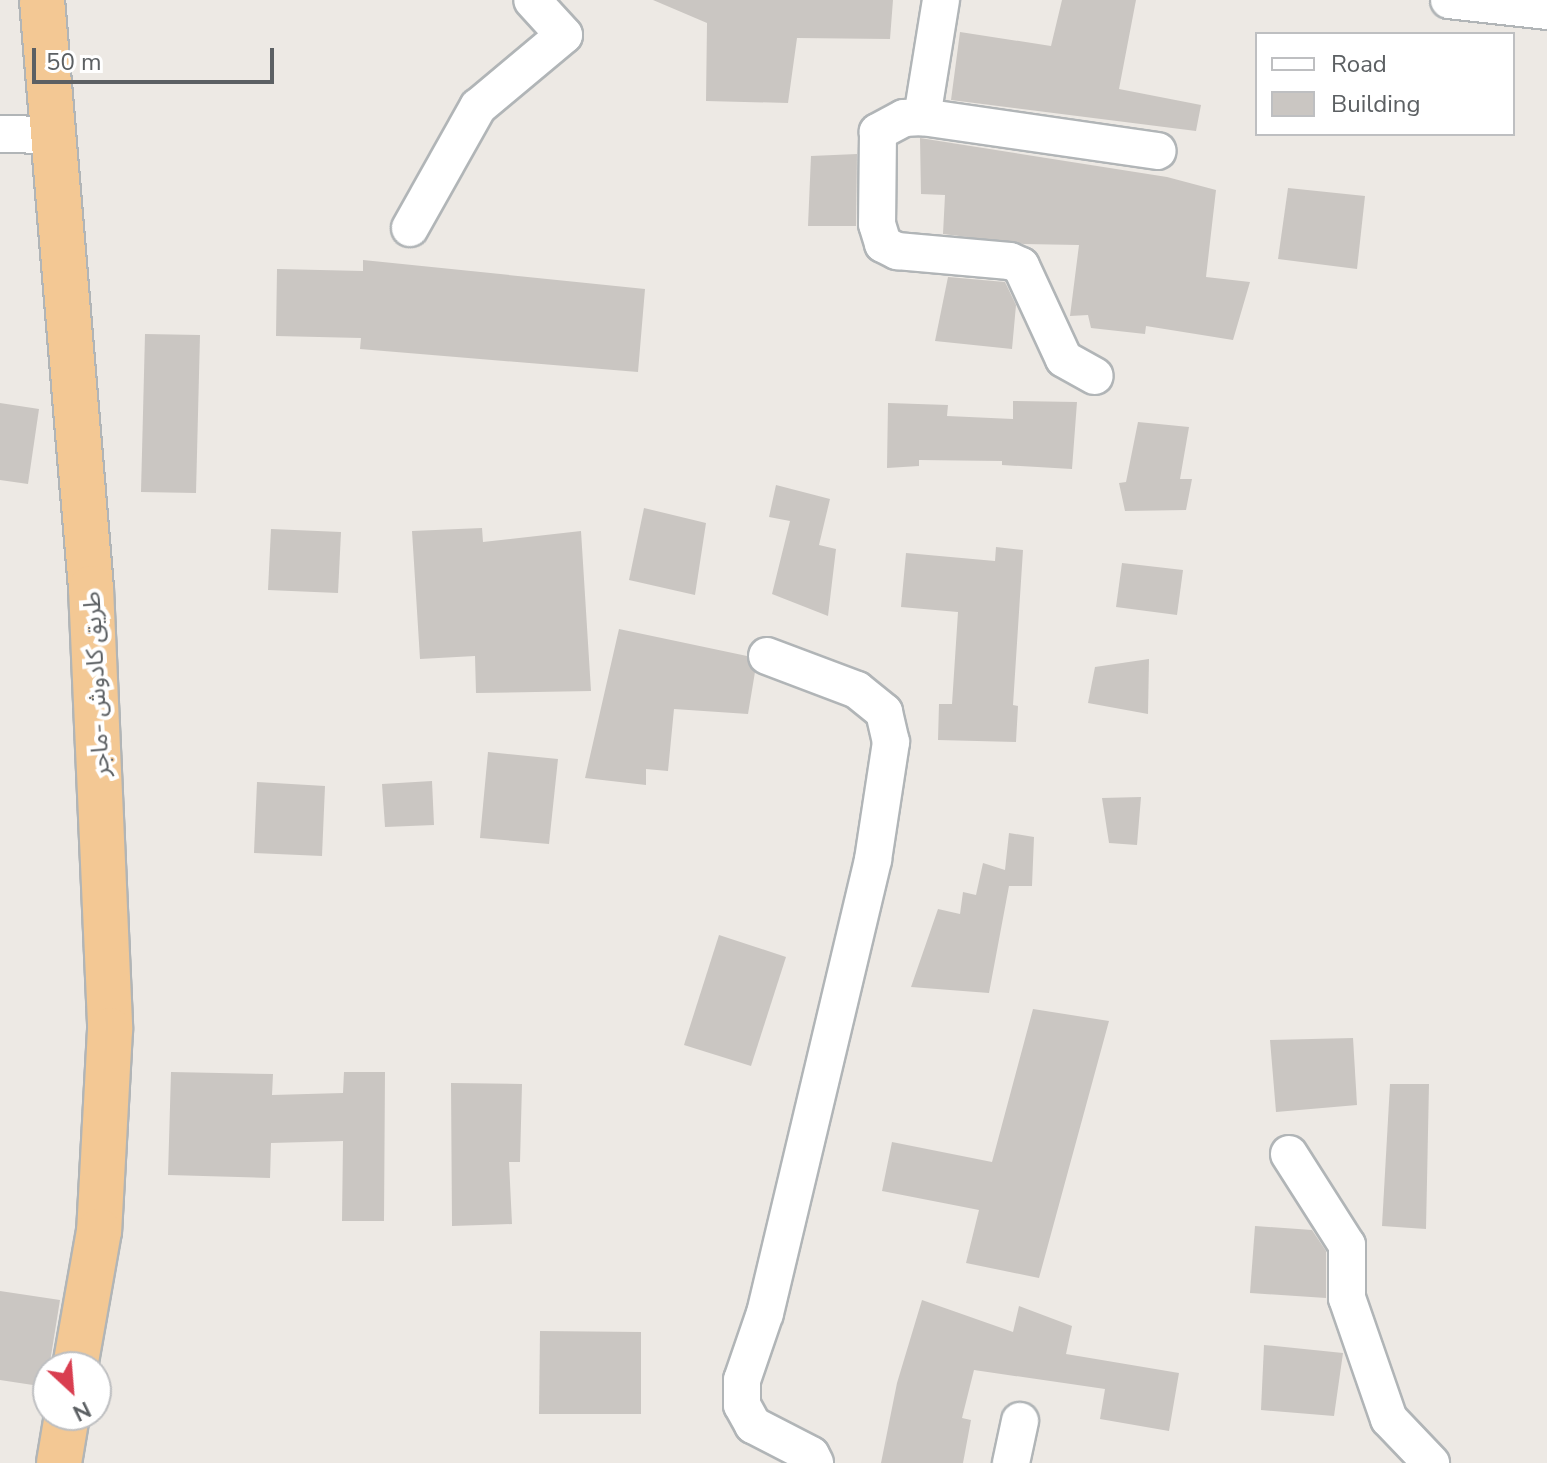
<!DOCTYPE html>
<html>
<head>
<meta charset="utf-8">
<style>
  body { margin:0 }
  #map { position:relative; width:1547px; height:1463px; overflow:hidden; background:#ede9e4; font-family:"Nunito Sans","Noto Sans Arabic",sans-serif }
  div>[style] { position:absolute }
  .building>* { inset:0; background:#cac6c2 }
  .roads { filter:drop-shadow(2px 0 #b1b5b7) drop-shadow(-2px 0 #b1b5b7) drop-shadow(0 2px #b1b5b7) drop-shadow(0 -2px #b1b5b7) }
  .minor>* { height:36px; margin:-18px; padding:0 18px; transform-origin:18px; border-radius:18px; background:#fff }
  .highway>* { height:44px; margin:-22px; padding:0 22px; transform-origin:22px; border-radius:22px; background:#f3c894 }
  span { translate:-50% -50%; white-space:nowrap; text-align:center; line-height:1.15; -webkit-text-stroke:8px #fff; paint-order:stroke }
  .street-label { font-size:24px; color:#5c6063 }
  .legend { position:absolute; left:1255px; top:32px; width:260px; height:104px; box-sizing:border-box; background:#fff; border:2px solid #bebfc1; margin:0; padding:10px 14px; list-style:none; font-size:24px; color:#5c6063 }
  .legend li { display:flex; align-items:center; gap:16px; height:40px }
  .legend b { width:40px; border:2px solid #bebfc1 }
  .north { position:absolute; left:32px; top:1351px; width:80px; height:80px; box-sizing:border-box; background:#fff; border:2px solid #bebfc1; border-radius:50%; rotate:154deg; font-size:22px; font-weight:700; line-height:32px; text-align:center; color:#5c6063 }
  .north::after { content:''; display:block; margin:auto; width:28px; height:36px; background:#d93e50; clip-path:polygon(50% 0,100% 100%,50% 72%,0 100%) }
  .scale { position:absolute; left:32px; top:48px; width:242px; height:36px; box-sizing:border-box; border:4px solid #5c6063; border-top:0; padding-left:10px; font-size:24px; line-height:28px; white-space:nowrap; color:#5c6063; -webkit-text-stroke:6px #fff; paint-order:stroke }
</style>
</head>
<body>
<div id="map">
  <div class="building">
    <i style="clip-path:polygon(653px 0,893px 0,890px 39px,797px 38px,788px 103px,706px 101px,707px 23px)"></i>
    <i style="clip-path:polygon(1062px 0,1136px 0,1119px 89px,1201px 105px,1196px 131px,951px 100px,960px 32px,1051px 46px)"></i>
    <i style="clip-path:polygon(920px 138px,1167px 177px,1216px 190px,1206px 277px,1250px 282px,1233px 340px,1146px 326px,1145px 334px,1091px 328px,1088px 315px,1070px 316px,1079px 245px,1024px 244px,943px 234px,945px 195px,921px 194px)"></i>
    <i style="clip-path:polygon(857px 154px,856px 226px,808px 226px,811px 156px)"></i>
    <i style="clip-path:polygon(1288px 188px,1365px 196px,1357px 269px,1278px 259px)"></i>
    <i style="clip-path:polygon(363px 260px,645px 289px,638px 372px,360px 349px,361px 338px,276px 336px,277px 269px,363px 271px)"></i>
    <i style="clip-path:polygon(948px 277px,1005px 282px,1016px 305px,1012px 349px,935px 341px)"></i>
    <i style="clip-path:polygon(145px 334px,200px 335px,196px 493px,141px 492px)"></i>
    <i style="clip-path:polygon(1013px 401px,1077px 402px,1072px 469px,1002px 465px,1002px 461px,919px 460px,919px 466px,887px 468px,888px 403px,948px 405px,947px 416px,1013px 419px)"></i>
    <i style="clip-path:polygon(0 403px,39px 409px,28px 484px,0 480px)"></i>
    <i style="clip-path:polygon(1138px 422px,1189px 427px,1180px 479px,1192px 479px,1186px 510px,1125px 511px,1119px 483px,1126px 482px)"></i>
    <i style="clip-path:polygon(776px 485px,830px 499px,819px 545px,836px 549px,828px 616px,772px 594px,790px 521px,769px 517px)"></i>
    <i style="clip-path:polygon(644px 508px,706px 523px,695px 595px,629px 580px)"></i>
    <i style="clip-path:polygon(482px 528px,483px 542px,581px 531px,591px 691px,476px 693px,475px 656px,420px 659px,412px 531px)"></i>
    <i style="clip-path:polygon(271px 529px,341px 532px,338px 593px,268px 590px)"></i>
    <i style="clip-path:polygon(996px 547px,1023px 550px,1013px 705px,1018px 706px,1016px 742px,938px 740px,939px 704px,952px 704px,958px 612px,901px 607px,906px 553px,995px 561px)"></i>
    <i style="clip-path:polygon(1122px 563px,1183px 570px,1177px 615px,1116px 607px)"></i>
    <i style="clip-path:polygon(619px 629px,747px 656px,755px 672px,748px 714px,674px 709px,668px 771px,646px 769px,646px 785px,585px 778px)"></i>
    <i style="clip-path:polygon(1149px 659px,1148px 714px,1088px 703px,1095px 667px)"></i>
    <i style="clip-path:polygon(488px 752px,558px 759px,549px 844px,480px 838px)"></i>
    <i style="clip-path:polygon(432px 781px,434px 825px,385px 827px,382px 784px)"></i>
    <i style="clip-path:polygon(257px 782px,325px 786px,322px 856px,254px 853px)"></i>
    <i style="clip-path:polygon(1141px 797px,1137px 845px,1109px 843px,1102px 798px)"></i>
    <i style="clip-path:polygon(1009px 833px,1034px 837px,1032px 886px,1009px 886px,989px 993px,911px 987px,938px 909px,960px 914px,963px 892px,976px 895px,983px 863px,1005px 870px)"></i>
    <i style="clip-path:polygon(719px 935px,786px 957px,751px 1066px,684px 1045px)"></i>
    <i style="clip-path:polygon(1033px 1009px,1109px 1021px,1039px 1278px,966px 1263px,979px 1210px,882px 1191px,892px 1142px,992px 1162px)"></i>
    <i style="clip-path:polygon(1353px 1038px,1357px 1105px,1276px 1112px,1270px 1040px)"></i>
    <i style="clip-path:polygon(171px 1072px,273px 1074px,272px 1095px,343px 1093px,344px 1072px,385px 1072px,384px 1221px,342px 1221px,343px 1141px,271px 1143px,270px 1178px,168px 1175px)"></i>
    <i style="clip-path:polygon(451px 1083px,522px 1084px,520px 1162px,509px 1162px,512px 1224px,452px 1226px)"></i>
    <i style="clip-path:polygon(1390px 1084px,1429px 1084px,1426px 1229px,1382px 1226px)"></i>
    <i style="clip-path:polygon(1255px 1226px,1312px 1230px,1326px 1251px,1326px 1298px,1250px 1293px)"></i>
    <i style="clip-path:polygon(0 1291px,60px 1300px,46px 1387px,0 1380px)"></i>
    <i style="clip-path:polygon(922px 1300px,1013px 1332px,1019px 1306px,1072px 1326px,1066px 1354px,1179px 1373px,1169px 1431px,1100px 1419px,1105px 1389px,974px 1370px,962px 1418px,971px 1420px,963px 1463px,881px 1463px,897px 1383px)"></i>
    <i style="clip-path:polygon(540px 1331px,641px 1332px,641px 1414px,539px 1414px)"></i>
    <i style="clip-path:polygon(1264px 1345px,1343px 1353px,1334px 1416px,1261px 1410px)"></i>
  </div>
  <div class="roads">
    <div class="minor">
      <i style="left:941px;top:0;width:119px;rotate:99.2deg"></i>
      <i style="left:922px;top:117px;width:238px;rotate:8.2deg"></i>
      <i style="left:1449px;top:0;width:99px;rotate:6.4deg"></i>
      <i style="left:922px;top:117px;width:18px;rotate:177deg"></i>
      <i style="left:904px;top:118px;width:30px;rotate:152deg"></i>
      <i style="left:878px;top:132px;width:92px;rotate:90.6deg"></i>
      <i style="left:877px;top:224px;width:21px;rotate:73deg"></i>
      <i style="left:883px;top:244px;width:16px;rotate:27deg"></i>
      <i style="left:897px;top:251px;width:113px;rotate:5.1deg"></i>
      <i style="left:1010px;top:261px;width:12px;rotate:24deg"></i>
      <i style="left:1021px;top:266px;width:102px;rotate:65.2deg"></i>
      <i style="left:1064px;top:359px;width:35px;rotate:29deg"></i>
      <i style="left:0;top:134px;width:52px;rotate:1.1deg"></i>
      <i style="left:410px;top:228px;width:139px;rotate:-60.7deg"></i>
      <i style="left:478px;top:107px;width:112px;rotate:-39.9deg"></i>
      <i style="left:564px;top:35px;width:47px;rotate:-132.4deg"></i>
      <i style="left:767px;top:656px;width:96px;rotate:20.7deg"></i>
      <i style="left:857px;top:690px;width:35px;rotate:39deg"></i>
      <i style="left:884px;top:712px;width:31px;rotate:77deg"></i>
      <i style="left:891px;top:742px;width:119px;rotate:98.7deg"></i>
      <i style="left:873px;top:860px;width:466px;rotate:103.4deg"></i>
      <i style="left:765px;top:1313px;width:71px;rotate:108.9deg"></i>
      <i style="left:742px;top:1380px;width:25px;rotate:90deg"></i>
      <i style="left:742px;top:1405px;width:23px;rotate:61deg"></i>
      <i style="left:753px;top:1425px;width:65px;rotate:27.3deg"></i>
      <i style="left:811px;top:1455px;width:9px;rotate:63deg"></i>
      <i style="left:1289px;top:1154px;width:108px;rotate:57.5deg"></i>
      <i style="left:1347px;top:1245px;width:53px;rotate:90deg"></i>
      <i style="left:1347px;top:1298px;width:128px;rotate:70.9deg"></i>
      <i style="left:1389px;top:1419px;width:61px;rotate:46.3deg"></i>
      <i style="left:1011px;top:1463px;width:43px;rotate:-77.9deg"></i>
    </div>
    <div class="highway">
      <i style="left:42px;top:0;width:590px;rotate:85.24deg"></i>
      <i style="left:91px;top:588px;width:442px;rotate:87.5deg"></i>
      <i style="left:110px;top:1030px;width:201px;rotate:93.1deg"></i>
      <i style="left:99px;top:1231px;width:138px;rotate:100deg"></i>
      <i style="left:59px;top:1463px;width:49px;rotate:-80.5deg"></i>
    </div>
  </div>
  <div class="street-label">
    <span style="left:97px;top:684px;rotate:-93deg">طريق كادوش -ماجر</span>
  </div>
  <ul class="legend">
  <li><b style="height:10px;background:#fff"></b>Road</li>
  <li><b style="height:22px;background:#cac6c2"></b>Building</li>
  </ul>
  <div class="north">N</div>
  <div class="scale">50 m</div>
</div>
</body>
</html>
